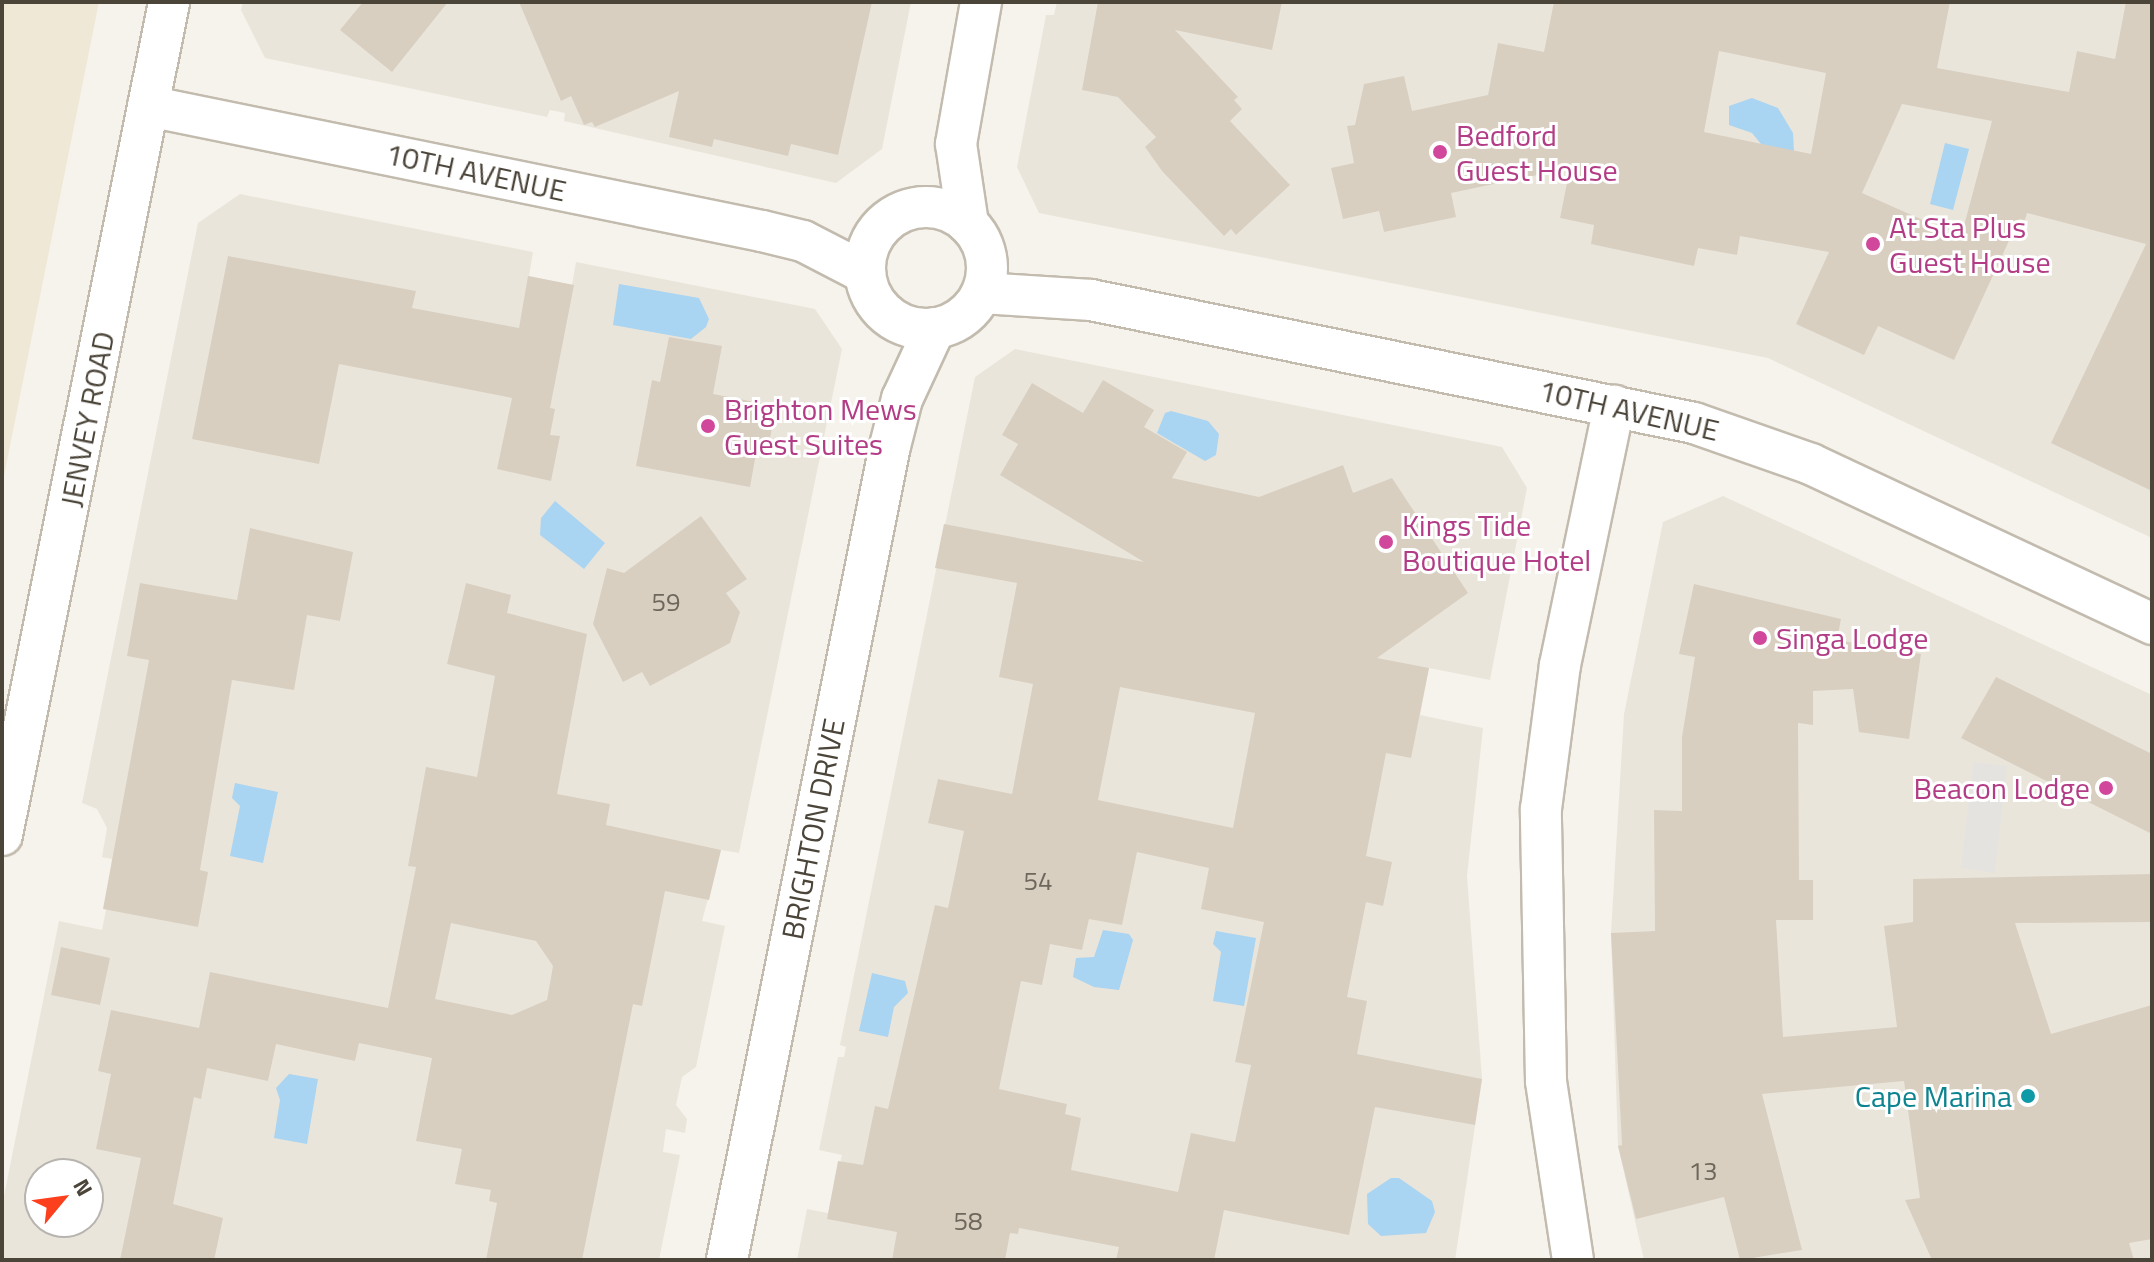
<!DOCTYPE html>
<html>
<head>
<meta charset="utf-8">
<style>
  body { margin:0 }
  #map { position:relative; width:2154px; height:1262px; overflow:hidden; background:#f6f3ec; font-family:"Titillium Web",sans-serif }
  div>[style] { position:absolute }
  .residential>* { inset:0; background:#eae5da }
  .education>* { inset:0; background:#efe8d6 }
  .parking>* { inset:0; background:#e5e3e0 }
  .water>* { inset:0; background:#a9d4f2 }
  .building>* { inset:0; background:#d8cfc1 }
  .roads { filter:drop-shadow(2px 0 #c2bbae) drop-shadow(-2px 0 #c2bbae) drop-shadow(0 2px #c2bbae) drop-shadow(0 -2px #c2bbae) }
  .street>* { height:40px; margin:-20px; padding:0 20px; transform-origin:20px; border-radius:20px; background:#fff }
  .street>.ring { margin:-20px; padding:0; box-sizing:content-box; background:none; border:40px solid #fff; border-radius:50% }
  .dots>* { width:22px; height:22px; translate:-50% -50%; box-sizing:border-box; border:4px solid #fff; border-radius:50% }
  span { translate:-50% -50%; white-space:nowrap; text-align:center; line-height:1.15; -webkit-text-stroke:6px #fff; paint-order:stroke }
  .number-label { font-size:26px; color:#6e675b }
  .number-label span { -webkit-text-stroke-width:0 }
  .hotel-label { font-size:30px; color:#b23c85 }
  .left { translate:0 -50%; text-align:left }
  .right { translate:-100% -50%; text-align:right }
  .street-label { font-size:30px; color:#4b4439 }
  .culture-label { font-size:30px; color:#0d838f }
  .frame { position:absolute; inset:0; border:4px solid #4b4439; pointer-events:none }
  .north { position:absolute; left:24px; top:1158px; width:80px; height:80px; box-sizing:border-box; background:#fff; border:2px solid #b7b4b0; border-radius:50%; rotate:61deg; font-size:22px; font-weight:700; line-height:32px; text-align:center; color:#4b4439 }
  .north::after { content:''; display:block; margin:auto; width:28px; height:36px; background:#fc3f1d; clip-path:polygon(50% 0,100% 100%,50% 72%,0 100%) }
</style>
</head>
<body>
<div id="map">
  <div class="residential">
    <i style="clip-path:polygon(243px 2px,911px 2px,882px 149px,836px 183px,564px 121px,565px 113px,550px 110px,547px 117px,265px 58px,241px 10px)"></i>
    <i style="clip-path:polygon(1057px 2px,2152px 2px,2152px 538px,1768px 358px,1039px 213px,1017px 167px,1046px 15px,1054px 15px)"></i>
    <i style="clip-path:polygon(evenodd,240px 194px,533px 252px,529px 276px,572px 285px,576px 262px,815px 309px,842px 349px,739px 853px,721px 850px,702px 921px,725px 926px,696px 1067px,682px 1077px,676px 1105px,687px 1119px,685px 1133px,666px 1129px,663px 1152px,680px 1155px,659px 1260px,2px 1260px,2px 1206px,59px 921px,102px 930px,106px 910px,112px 859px,102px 857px,107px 828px,97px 809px,82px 803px,198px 223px,240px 194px,40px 1174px,88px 1174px,88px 1222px,40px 1222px,40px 1174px)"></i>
    <i style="clip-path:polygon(1015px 349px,1502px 447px,1527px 488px,1490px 680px,1429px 668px,1420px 715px,1483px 728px,1467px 876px,1482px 1079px,1455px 1260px,797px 1260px,807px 1209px,828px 1213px,842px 1155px,819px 1150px,838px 1057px,844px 1057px,846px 1047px,840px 1045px,975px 377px)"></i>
    <i style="clip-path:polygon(1723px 496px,2152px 695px,2152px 1260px,1644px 1260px,1618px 1146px,1611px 933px,1624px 714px,1663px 522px)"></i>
  </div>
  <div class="education">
    <i style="clip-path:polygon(2px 2px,99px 2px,2px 486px)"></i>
  </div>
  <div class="parking">
    <i style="clip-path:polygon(1973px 762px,2007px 766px,1995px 873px,1961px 868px)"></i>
  </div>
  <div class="water">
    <i style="clip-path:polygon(1752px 98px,1778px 108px,1793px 133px,1794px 152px,1761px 144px,1752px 133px,1729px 125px,1729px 106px)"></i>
    <i style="clip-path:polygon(1945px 143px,1969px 149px,1953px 210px,1930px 204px)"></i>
    <i style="clip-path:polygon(619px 284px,699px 298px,709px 319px,706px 327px,691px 339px,613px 325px)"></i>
    <i style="clip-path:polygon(1171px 411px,1208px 421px,1219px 434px,1216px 455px,1205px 461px,1157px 433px,1165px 413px)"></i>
    <i style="clip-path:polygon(555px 501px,605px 543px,584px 569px,540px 535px,541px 518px)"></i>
    <i style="clip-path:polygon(235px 783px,278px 792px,263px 863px,230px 856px,240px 806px,232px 798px)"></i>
    <i style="clip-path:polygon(1103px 930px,1129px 934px,1133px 940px,1119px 990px,1094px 987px,1073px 977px,1076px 958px,1094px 957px)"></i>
    <i style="clip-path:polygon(1216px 931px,1256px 938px,1244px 1006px,1213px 1001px,1221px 952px,1213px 944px)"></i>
    <i style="clip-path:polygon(872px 973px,905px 981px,908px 993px,894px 1007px,888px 1037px,859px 1031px)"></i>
    <i style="clip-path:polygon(289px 1074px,318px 1079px,307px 1144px,274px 1138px,280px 1100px,276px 1088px)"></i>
    <i style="clip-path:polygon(1391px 1178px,1399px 1178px,1432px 1201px,1435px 1212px,1426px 1233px,1381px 1236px,1368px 1224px,1367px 1194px)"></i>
  </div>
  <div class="building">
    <i style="clip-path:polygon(363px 2px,448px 2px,392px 72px,340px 30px)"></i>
    <i style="clip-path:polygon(519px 2px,872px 2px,838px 155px,791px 144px,788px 156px,714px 139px,712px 147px,669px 137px,679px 91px,595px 127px,592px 122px,584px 125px,571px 96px,561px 101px)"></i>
    <i style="clip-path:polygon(1098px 2px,1282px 2px,1272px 50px,1175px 30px,1238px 97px,1234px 100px,1242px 109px,1230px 121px,1290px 185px,1236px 235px,1231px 229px,1224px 236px,1162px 171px,1145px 147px,1156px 137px,1118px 97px,1082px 90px)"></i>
    <i style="clip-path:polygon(evenodd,1554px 2px,1950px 2px,1937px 68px,2069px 92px,2077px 51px,2115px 59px,2126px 2px,2152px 2px,2152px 491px,2051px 443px,2146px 244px,2027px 213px,2025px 220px,2019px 219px,1954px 360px,1878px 326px,1864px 355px,1796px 324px,1829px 252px,1740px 236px,1737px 255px,1698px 248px,1694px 266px,1591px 244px,1594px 225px,1560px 218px,1570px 168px,1451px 193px,1456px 217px,1384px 232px,1379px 211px,1343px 219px,1331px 168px,1354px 163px,1347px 126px,1355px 125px,1364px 84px,1404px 76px,1412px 111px,1488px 95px,1498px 43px,1544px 52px,1554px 2px,1719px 51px,1826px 73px,1811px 154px,1704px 132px,1719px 51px,1554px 2px,1902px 104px,1992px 121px,1961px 237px,1862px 193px,1902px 104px)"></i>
    <i style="clip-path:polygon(228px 256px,416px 291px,412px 308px,519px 328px,528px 276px,574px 285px,550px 408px,555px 409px,550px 435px,560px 436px,551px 481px,497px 469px,512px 398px,339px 364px,319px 464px,192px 439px)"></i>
    <i style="clip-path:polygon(669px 337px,722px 346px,713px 394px,776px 406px,768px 449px,757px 448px,750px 487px,636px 466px,652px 380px,660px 382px)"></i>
    <i style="clip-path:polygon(evenodd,1103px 380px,1154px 410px,1144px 427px,1187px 452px,1172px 478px,1259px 497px,1343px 465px,1353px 493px,1392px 478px,1468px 593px,1377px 658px,1429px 668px,1411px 758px,1386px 753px,1366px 856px,1392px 862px,1383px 906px,1366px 902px,1347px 997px,1367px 1001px,1357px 1054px,1482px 1079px,1475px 1125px,1375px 1107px,1349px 1235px,1224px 1210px,1214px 1260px,1116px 1260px,1119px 1247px,1019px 1228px,1018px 1234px,1010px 1233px,1005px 1260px,892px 1260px,897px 1232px,827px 1219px,838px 1161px,863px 1165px,875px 1106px,888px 1109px,935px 905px,948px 908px,964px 831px,928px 823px,938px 779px,1012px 794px,1033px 684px,999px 677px,1017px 583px,935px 568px,944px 524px,1144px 562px,1000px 475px,1018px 444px,1002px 435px,1032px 383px,1083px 413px,1103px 380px,1120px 687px,1255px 713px,1233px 828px,1098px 800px,1120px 687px,1103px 380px,1137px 852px,1209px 868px,1201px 909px,1264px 922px,1235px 1062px,1251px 1065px,1235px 1142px,1191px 1133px,1178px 1192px,1071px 1170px,1081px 1118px,1065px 1114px,1067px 1104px,999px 1089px,1021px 981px,1042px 985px,1050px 944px,1082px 950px,1089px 919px,1122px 925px,1137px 852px)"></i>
    <i style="clip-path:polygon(701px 516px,747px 579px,726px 593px,740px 612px,730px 643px,650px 686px,642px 672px,623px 682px,593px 624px,607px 568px,624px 573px)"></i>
    <i style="clip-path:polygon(250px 528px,353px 552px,340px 621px,307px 615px,294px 690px,232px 680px,200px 870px,208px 872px,198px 927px,103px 909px,149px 660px,127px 656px,140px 583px,237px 600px)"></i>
    <i style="clip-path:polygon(evenodd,466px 583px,511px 595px,507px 613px,587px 634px,557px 794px,610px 804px,606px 825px,721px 850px,709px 900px,665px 891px,642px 1006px,633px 1004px,582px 1260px,486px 1260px,497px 1203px,489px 1201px,491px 1190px,455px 1184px,462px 1149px,416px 1141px,432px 1058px,359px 1043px,355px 1061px,276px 1044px,268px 1081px,207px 1068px,201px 1099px,194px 1097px,173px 1204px,223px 1218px,214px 1260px,120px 1260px,141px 1158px,96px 1149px,111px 1074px,98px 1071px,111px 1010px,199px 1028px,210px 972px,388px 1008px,416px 867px,408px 866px,426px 767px,477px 777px,495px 676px,447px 664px,466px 583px,451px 923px,536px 941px,553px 966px,547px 1000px,512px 1015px,435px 999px,451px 923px)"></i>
    <i style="clip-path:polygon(1694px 584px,1841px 619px,1837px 640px,1921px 654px,1909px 739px,1859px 732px,1853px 689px,1813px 691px,1813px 725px,1798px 723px,1799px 880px,1813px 880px,1813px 920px,1776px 920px,1783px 1037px,1897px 1027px,1884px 926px,1913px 922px,1913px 879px,2152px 874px,2152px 922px,2015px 923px,2051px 1034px,2152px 1005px,2152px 1239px,2129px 1243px,2134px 1260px,1932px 1260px,1905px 1200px,1920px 1198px,1904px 1081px,1762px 1094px,1802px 1250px,1740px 1260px,1724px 1197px,1636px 1219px,1618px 1146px,1622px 1145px,1611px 933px,1655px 931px,1654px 810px,1682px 811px,1682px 737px,1695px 657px,1679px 654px)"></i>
    <i style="clip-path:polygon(1996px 677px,2152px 754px,2152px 834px,1961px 738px)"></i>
    <i style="clip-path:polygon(61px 947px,110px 958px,100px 1005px,51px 995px)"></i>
  </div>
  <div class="roads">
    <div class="street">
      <i style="left:148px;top:106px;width:627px;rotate:11.51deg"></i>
      <i style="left:762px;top:231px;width:42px;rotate:13.7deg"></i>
      <i style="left:803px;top:241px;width:70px;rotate:27.3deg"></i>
      <i class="ring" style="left:865px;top:207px;width:82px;height:82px"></i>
      <i style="left:968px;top:224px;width:81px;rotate:-98.5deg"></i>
      <i style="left:956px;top:144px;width:144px;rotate:-80deg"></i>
      <i style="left:982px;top:293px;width:109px;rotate:3.7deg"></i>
      <i style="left:1091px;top:300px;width:615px;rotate:11.53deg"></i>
      <i style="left:1694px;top:423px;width:124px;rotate:19.3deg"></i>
      <i style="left:1811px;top:464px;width:377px;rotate:25.1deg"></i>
      <i style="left:2px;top:835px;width:850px;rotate:-78.66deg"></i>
      <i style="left:727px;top:1260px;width:830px;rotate:-78.68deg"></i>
      <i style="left:890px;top:446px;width:49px;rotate:-75.7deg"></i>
      <i style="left:902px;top:399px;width:78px;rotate:-65.1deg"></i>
      <i style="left:1573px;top:1260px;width:181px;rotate:-98.6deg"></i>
      <i style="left:1546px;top:1081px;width:272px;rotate:-91.1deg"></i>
      <i style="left:1541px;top:809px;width:145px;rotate:-82.5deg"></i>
      <i style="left:1560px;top:665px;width:265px;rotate:-78.2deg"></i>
    </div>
  </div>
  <div class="dots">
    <i style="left:1440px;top:152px;background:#d1479c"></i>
    <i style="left:1873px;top:244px;background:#d1479c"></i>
    <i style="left:708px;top:426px;background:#d1479c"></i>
    <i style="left:1386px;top:542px;background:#d1479c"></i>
    <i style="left:1760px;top:638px;background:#d1479c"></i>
    <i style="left:2106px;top:788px;background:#d1479c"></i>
    <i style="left:2028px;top:1096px;background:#0f9aa8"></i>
  </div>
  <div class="number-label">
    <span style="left:666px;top:602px">59</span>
    <span style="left:1038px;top:881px">54</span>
    <span style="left:1703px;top:1171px">13</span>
    <span style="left:968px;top:1221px">58</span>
  </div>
  <div class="hotel-label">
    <span class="left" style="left:1456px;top:152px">Bedford<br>Guest House</span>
    <span class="left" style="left:1889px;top:244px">At Sta Plus<br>Guest House</span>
    <span class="left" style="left:724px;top:426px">Brighton Mews<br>Guest Suites</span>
    <span class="left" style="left:1402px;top:542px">Kings Tide<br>Boutique Hotel</span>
    <span class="left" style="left:1776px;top:638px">Singa Lodge</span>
    <span class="right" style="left:2090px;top:788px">Beacon Lodge</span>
  </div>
  <div class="street-label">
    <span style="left:476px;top:172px;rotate:12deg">10TH AVENUE</span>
    <span style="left:1629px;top:410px;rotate:13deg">10TH AVENUE</span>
    <span style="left:87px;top:419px;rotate:-79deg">JENVEY ROAD</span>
    <span style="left:813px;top:829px;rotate:-79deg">BRIGHTON DRIVE</span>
  </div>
  <div class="culture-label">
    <span class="right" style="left:2012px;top:1096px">Cape Marina</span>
  </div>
  <div class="frame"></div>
  <div class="north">N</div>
</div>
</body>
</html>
